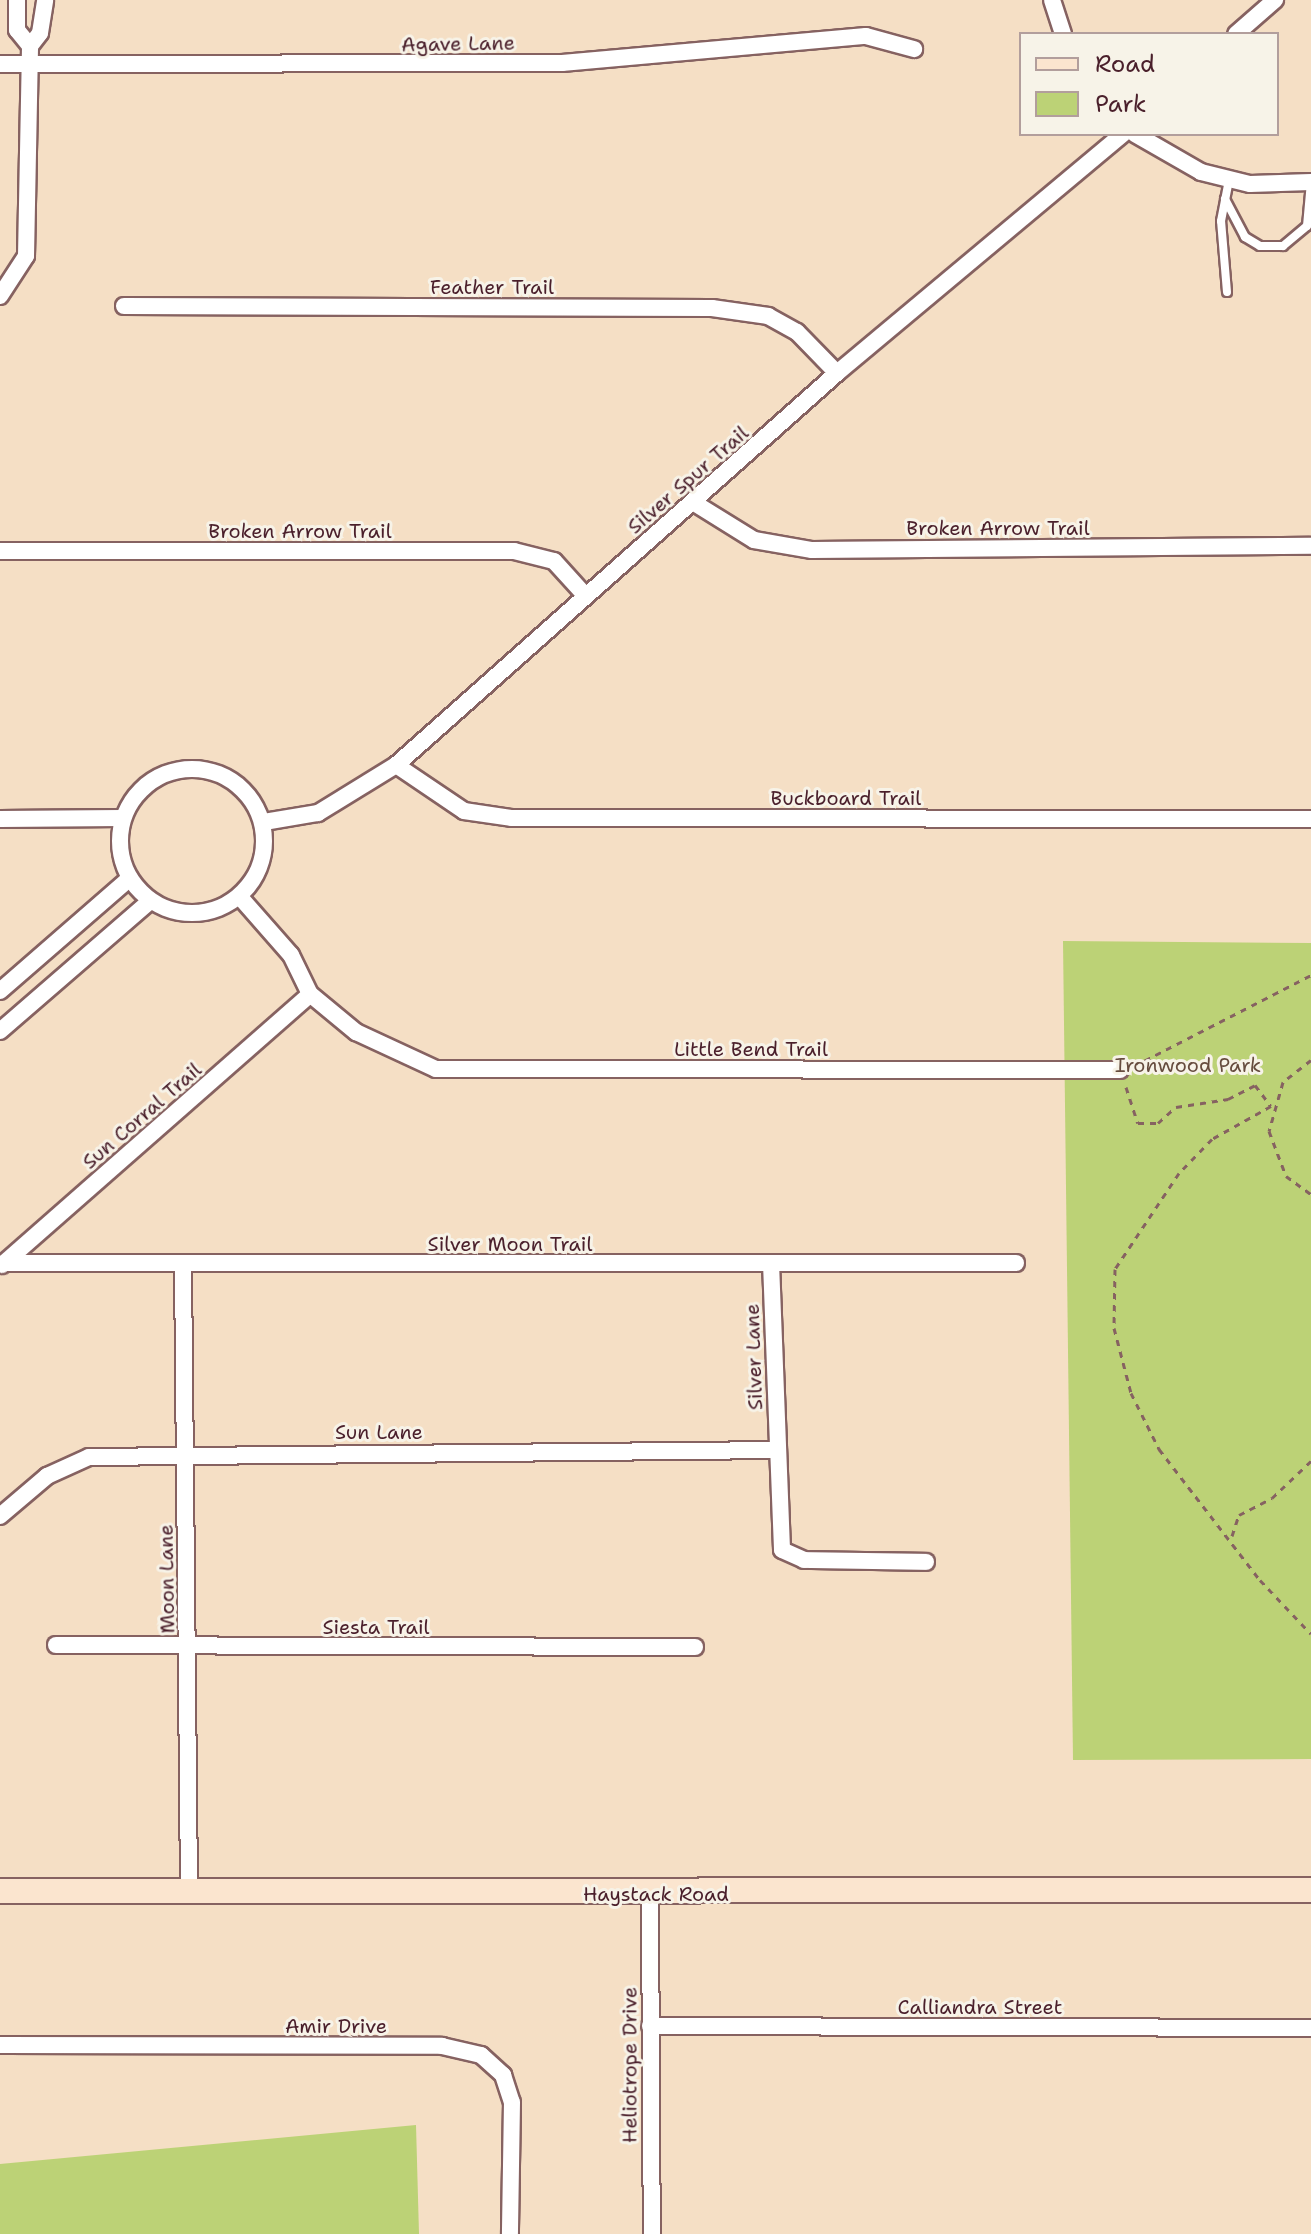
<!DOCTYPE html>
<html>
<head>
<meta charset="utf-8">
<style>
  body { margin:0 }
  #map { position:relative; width:1311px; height:2234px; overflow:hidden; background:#f5dfc5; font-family:"Shantell Sans",sans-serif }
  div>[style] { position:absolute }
  .green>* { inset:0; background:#bcd276 }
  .path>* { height:3px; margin-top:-1.5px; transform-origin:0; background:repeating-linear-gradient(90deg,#866261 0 6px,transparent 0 12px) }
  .roads { filter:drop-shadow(2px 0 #866261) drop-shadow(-2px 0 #866261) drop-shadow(0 2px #866261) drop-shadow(0 -2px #866261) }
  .lane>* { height:8px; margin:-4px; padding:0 4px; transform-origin:4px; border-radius:4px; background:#fff }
  .street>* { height:16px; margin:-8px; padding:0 8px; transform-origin:8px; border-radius:8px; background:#fff }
  .street>.ring { margin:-8px; padding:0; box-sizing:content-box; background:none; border:16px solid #fff; border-radius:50% }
  .secondary>* { height:24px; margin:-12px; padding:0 12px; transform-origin:12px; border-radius:12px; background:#fbe5cf }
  span { translate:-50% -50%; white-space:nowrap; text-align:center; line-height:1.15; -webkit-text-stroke:6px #f7f3e8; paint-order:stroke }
  .street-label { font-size:20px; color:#4a1f2b }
  .park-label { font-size:20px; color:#664c3e }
  .legend { position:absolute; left:1019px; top:32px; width:260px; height:104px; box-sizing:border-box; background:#f7f3e8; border:2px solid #b29e9c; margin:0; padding:10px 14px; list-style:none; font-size:24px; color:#4a1f2b }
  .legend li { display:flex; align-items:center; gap:16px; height:40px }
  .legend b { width:40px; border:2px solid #b29e9c }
</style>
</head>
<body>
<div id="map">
  <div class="green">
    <i style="clip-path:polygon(1063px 941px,1311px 943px,1311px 1759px,1073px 1760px)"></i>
    <i style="clip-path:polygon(416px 2125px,419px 2234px,0 2234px,0 2164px)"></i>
  </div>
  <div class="path">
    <i style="left:1311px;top:1060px;width:36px;rotate:142deg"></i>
    <i style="left:1283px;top:1082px;width:51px;rotate:105.9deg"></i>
    <i style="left:1269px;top:1131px;width:48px;rotate:69.3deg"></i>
    <i style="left:1286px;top:1176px;width:31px;rotate:36deg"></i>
    <i style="left:1134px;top:1066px;width:199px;rotate:-27.2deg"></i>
    <i style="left:1126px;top:1087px;width:38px;rotate:72deg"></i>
    <i style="left:1138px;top:1123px;width:20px"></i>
    <i style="left:1158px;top:1123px;width:24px;rotate:-42deg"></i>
    <i style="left:1176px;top:1107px;width:53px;rotate:-8.7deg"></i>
    <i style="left:1228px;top:1099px;width:30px;rotate:-27deg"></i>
    <i style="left:1255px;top:1085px;width:26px;rotate:53deg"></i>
    <i style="left:1271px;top:1106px;width:68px;rotate:150.8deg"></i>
    <i style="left:1212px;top:1139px;width:47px;rotate:134.1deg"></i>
    <i style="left:1179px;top:1173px;width:115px;rotate:123.7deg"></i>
    <i style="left:1115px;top:1269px;width:59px;rotate:91deg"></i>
    <i style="left:1114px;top:1328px;width:67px;rotate:75.3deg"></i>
    <i style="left:1131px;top:1393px;width:63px;rotate:63.4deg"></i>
    <i style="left:1159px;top:1449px;width:165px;rotate:52.4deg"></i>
    <i style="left:1260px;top:1580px;width:74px;rotate:46.6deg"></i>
    <i style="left:1232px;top:1536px;width:22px;rotate:-72deg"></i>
    <i style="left:1239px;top:1515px;width:37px;rotate:-27deg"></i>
    <i style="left:1272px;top:1498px;width:54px;rotate:-43.5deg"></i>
  </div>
  <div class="roads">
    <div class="lane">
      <i style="left:1225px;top:199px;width:43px;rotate:62.2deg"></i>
      <i style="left:1245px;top:237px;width:17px;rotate:31deg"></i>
      <i style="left:1260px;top:246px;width:23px"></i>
      <i style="left:1283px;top:246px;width:31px;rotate:-40deg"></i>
      <i style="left:1307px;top:226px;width:44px;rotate:-84.8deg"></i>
      <i style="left:1227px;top:292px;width:71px;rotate:-94.8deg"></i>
      <i style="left:1221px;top:221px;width:42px;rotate:-79deg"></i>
    </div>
    <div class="street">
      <i style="left:17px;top:0;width:30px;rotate:90deg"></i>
      <i style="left:17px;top:30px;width:21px;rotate:51deg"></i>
      <i style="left:1052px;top:0;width:36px;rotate:72deg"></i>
      <i style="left:1236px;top:34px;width:52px;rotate:-41.1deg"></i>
      <i style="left:0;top:64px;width:562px;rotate:-0.1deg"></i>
      <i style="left:562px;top:63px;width:305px;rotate:-5.1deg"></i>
      <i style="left:866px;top:36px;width:50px;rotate:15.2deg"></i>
      <i style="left:1135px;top:134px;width:76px;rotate:29.9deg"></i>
      <i style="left:1201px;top:172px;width:50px;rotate:13.8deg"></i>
      <i style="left:1250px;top:184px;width:61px;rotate:-1.9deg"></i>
      <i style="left:0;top:296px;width:48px;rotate:-57deg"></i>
      <i style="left:26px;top:256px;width:210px;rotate:-88.9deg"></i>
      <i style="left:30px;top:46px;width:16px;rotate:-52deg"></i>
      <i style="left:40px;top:33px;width:33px;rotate:-81deg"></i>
      <i style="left:124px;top:306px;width:588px;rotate:0.19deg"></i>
      <i style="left:712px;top:308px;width:57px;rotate:8.1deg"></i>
      <i style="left:768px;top:316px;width:33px;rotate:29deg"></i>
      <i style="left:797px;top:332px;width:57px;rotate:45.7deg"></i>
      <i style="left:696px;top:504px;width:68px;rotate:31.8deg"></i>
      <i style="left:754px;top:540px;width:59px;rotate:9.8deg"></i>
      <i style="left:812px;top:550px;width:499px;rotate:-0.5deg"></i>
      <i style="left:0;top:551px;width:514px"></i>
      <i style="left:514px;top:551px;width:41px;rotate:14deg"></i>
      <i style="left:554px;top:561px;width:45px;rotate:47.7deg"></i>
      <i style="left:396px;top:765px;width:82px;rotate:34.1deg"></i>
      <i style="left:464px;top:811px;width:49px;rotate:8.3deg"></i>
      <i style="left:512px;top:818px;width:799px;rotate:0.07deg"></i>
      <i class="ring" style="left:120px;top:769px;width:128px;height:128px"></i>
      <i style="left:0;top:819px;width:122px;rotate:-0.5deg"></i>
      <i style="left:264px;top:822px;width:55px;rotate:-9.5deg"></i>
      <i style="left:318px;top:813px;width:92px;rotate:-31.6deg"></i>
      <i style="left:396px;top:765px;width:590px;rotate:-41.63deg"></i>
      <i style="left:837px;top:373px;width:373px;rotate:-39.9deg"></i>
      <i style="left:240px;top:897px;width:77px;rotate:48.7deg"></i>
      <i style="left:291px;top:955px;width:43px;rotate:64deg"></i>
      <i style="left:310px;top:994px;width:60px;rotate:39.6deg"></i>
      <i style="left:356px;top:1032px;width:88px;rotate:24.8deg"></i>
      <i style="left:436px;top:1069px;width:684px;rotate:0.08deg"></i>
      <i style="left:0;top:991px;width:172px;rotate:-41deg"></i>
      <i style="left:0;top:1031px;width:198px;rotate:-40.9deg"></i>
      <i style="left:4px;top:1263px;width:1012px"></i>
      <i style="left:771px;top:1263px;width:287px;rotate:87.8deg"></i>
      <i style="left:782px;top:1550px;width:24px;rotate:24deg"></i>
      <i style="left:804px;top:1560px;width:122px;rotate:0.9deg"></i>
      <i style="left:2px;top:1265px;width:410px;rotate:-41.3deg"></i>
      <i style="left:183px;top:1265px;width:627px;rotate:89.45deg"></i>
      <i style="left:0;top:1516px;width:62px;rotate:-40.4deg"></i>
      <i style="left:47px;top:1476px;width:46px;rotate:-24.3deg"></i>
      <i style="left:89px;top:1457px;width:687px;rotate:-0.58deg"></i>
      <i style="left:56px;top:1645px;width:639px;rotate:0.18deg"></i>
      <i style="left:650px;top:1895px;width:339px;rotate:89.7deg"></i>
      <i style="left:650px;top:2026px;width:661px;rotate:0.17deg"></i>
      <i style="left:0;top:2045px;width:442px;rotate:0.1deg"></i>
      <i style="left:442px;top:2046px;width:40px;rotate:13deg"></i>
      <i style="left:481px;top:2055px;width:30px;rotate:42deg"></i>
      <i style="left:503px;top:2075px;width:28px;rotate:72deg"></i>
      <i style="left:512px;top:2102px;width:132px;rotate:90.9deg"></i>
    </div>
    <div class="secondary">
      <i style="left:0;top:1891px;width:1311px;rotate:-0.04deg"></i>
    </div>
  </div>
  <div class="street-label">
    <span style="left:458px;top:44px;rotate:-1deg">Agave Lane</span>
    <span style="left:492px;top:287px">Feather Trail</span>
    <span style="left:688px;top:480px;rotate:-41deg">Silver Spur Trail</span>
    <span style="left:998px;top:528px">Broken Arrow Trail</span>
    <span style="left:300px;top:531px">Broken Arrow Trail</span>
    <span style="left:846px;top:798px">Buckboard Trail</span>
    <span style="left:751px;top:1049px">Little Bend Trail</span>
    <span style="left:142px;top:1116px;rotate:-41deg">Sun Corral Trail</span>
    <span style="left:510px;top:1244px">Silver Moon Trail</span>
    <span style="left:754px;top:1357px;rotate:-92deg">Silver Lane</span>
    <span style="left:379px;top:1432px">Sun Lane</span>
    <span style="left:167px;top:1579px;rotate:-91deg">Moon Lane</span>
    <span style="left:376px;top:1627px">Siesta Trail</span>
    <span style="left:656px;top:1894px">Haystack Road</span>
    <span style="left:980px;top:2007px">Calliandra Street</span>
    <span style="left:336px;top:2026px">Amir Drive</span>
    <span style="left:630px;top:2065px;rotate:-90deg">Heliotrope Drive</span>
  </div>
  <div class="park-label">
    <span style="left:1188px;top:1065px">Ironwood Park</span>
  </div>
  <ul class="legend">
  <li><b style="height:10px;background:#fbe5cf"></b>Road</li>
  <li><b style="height:22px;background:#bcd276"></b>Park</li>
  </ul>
</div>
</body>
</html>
